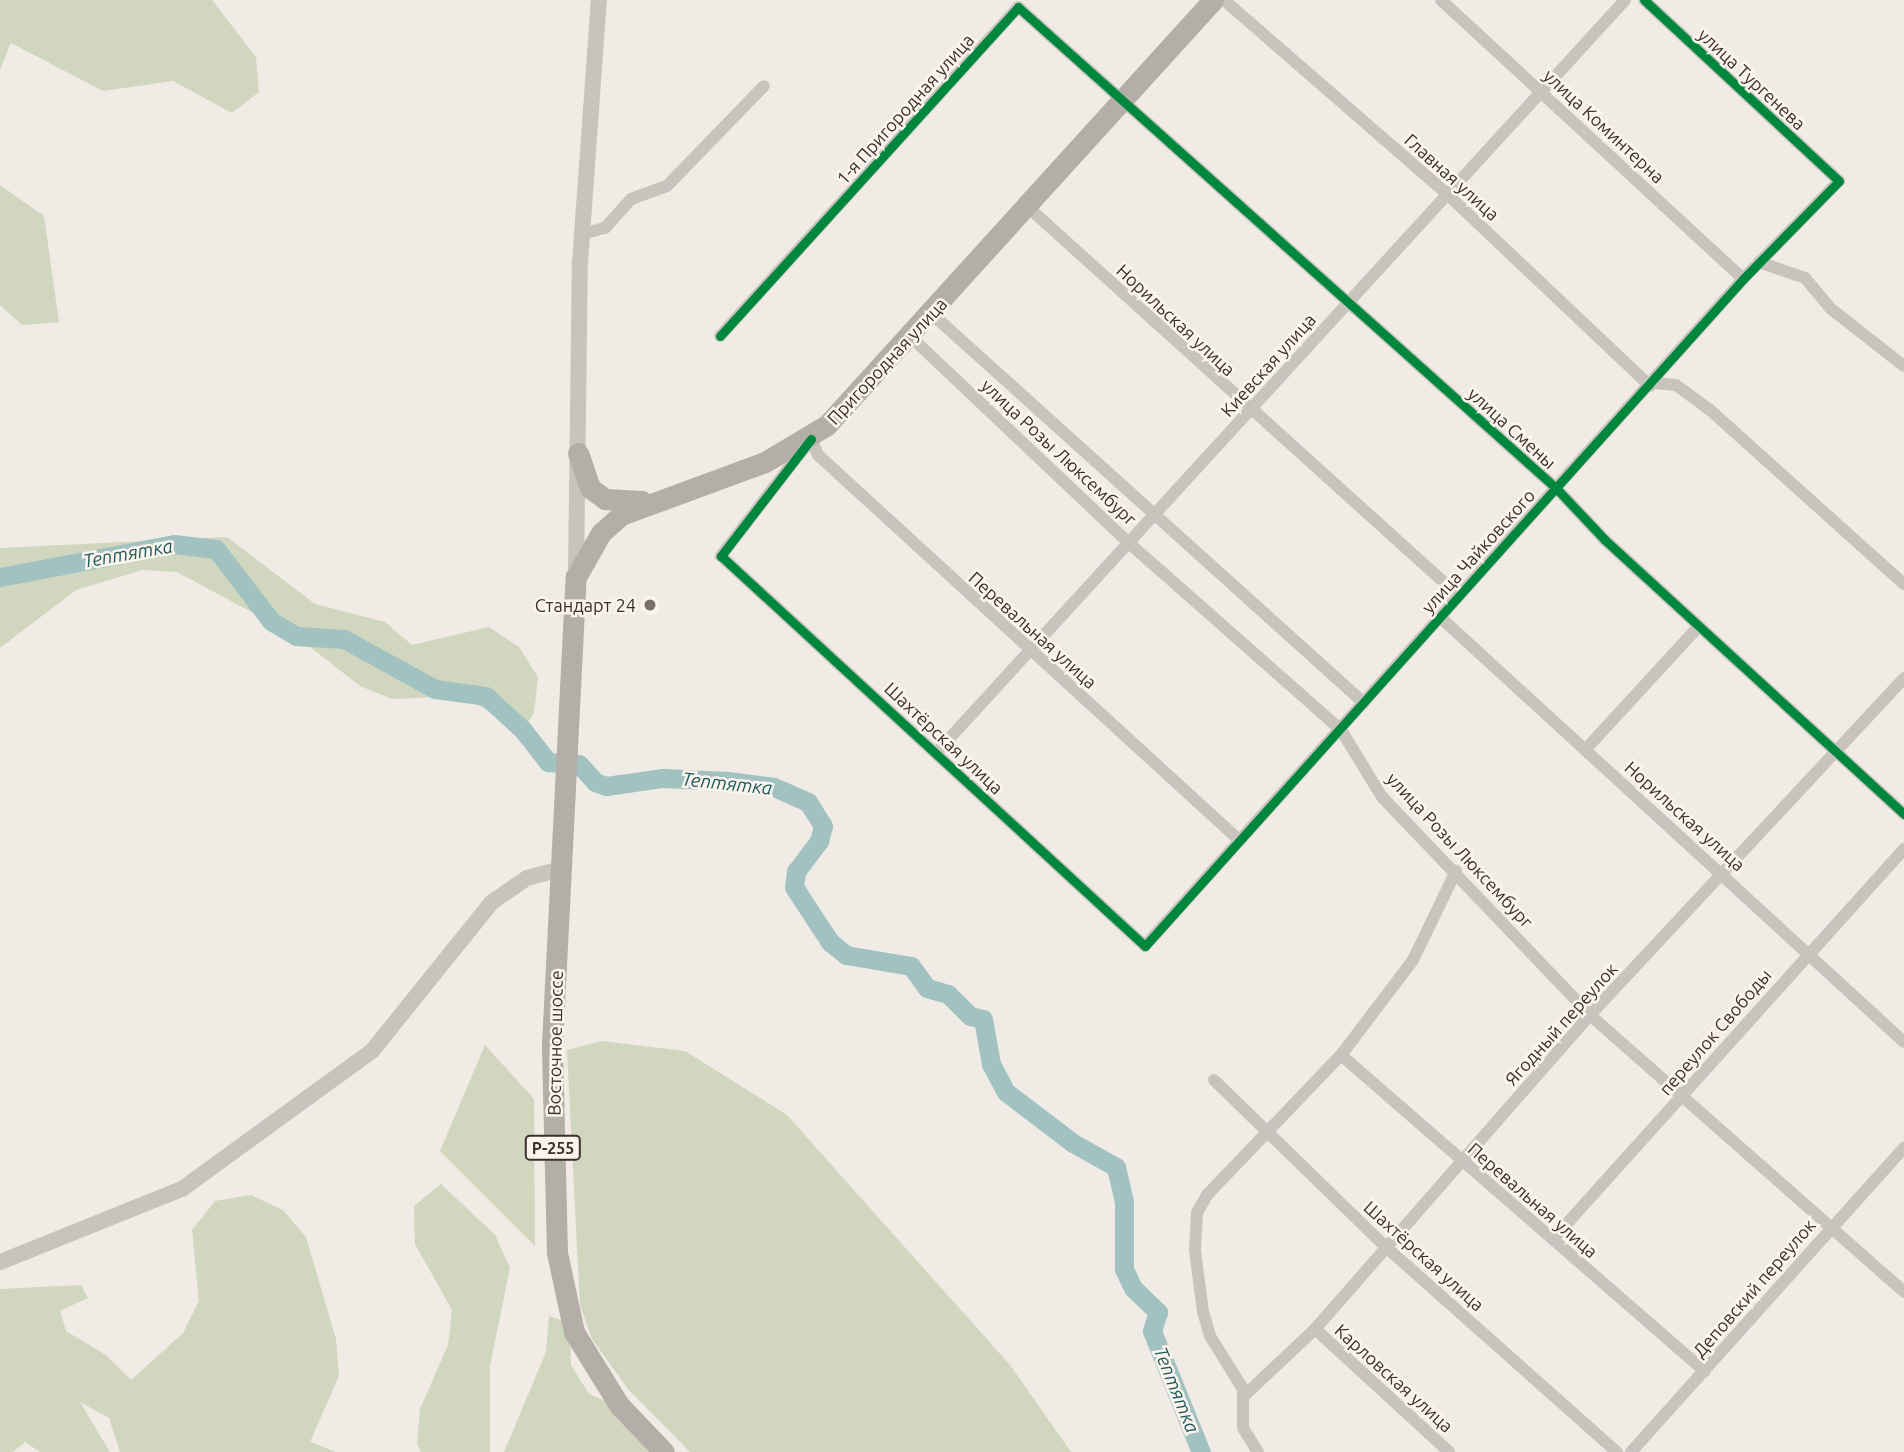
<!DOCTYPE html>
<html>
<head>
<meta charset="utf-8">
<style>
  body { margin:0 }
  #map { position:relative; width:1904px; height:1452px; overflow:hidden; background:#f0ebe5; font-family:Ubuntu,sans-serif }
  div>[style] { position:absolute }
  .green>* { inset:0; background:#d1d6bf }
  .river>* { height:19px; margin:-9.5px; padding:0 9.5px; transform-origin:9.5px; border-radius:9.5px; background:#a1c2c1 }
  .minor>* { height:12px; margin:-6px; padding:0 6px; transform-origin:6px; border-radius:6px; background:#c9c3be }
  .tertiary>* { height:16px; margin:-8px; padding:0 8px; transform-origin:8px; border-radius:8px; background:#c9c3be }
  .trunk>* { height:21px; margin:-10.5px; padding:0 10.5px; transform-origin:10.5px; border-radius:10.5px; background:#b4aea8 }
  .cycleway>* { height:9px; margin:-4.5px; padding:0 4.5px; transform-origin:4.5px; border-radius:4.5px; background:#00873e }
  .dots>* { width:19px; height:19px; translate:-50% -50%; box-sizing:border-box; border:4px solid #fbf5ee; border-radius:50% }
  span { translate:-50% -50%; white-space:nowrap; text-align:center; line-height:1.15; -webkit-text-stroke:5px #fbf5ee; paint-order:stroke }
  .shield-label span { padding:2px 5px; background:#fbf5ee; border:2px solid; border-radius:5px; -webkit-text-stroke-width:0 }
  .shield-label { font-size:16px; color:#3b302b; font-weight:700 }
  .street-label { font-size:18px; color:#3b302b }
  .poi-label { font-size:18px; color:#3b302b }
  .right { translate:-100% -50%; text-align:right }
  .water-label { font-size:19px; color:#1f5a5e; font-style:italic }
</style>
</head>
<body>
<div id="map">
  <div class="green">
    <i style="clip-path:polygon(0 0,212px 0,256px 57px,259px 92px,232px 113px,173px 81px,103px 91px,11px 43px,0 70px)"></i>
    <i style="clip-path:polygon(0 185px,44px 216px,59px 322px,22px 325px,0 305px)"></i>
    <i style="clip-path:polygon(227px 537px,315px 604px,385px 622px,412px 645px,489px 627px,519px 647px,538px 677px,534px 713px,523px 730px,461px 696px,392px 699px,360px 686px,296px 636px,177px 572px,142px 570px,76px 590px,0 648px,0 548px)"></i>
    <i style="clip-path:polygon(601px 1041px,685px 1051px,787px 1115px,1010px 1365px,1071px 1452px,690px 1452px,628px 1389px,592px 1339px,580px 1305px,567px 1050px)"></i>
    <i style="clip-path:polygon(485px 1045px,534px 1099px,535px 1246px,440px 1151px)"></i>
    <i style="clip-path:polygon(441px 1184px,495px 1235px,510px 1268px,490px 1366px,490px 1452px,421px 1452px,417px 1444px,420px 1409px,448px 1345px,452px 1310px,415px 1244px,414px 1206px)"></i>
    <i style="clip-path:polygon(251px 1195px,283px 1210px,306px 1237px,336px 1339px,339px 1376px,310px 1442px,336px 1452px,120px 1452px,109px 1418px,80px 1402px,110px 1452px,40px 1452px,25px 1442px,13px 1452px,0 1452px,0 1289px,81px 1285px,88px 1298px,60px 1311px,66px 1331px,106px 1355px,131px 1380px,183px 1333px,199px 1301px,192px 1230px,215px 1201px)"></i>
    <i style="clip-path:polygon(549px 1316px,570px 1323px,571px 1365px,589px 1394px,628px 1411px,659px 1452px,504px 1452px,546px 1352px)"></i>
  </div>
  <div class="river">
    <i style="left:0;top:577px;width:177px;rotate:-10.7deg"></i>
    <i style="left:174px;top:544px;width:42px;rotate:6.8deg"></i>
    <i style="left:216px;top:549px;width:91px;rotate:52.6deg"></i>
    <i style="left:271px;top:621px;width:29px;rotate:31deg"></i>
    <i style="left:296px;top:636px;width:48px;rotate:3.6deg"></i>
    <i style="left:344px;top:639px;width:104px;rotate:28.8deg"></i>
    <i style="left:435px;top:689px;width:51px;rotate:7.8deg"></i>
    <i style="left:486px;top:696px;width:50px;rotate:42.6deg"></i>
    <i style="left:523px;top:730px;width:41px;rotate:52deg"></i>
    <i style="left:548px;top:762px;width:31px;rotate:4deg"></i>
    <i style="left:579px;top:764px;width:24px;rotate:48deg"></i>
    <i style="left:595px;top:782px;width:12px;rotate:20deg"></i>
    <i style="left:606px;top:786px;width:58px;rotate:-8deg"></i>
    <i style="left:663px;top:778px;width:65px;rotate:2.6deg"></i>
    <i style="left:728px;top:781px;width:46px;rotate:7.4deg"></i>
    <i style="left:774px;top:787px;width:37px;rotate:24deg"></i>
    <i style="left:808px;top:802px;width:28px;rotate:58deg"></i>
    <i style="left:823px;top:826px;width:16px;rotate:105deg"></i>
    <i style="left:819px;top:841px;width:38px;rotate:127deg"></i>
    <i style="left:796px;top:871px;width:16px;rotate:97deg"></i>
    <i style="left:794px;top:887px;width:66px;rotate:56.8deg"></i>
    <i style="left:830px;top:942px;width:21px;rotate:39deg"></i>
    <i style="left:846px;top:955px;width:66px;rotate:9.6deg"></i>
    <i style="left:911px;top:966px;width:27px;rotate:54deg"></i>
    <i style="left:927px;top:988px;width:22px;rotate:16deg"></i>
    <i style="left:948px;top:994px;width:31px;rotate:45deg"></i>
    <i style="left:970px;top:1016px;width:13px;rotate:13deg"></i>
    <i style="left:983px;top:1019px;width:46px;rotate:79.9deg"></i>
    <i style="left:991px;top:1064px;width:32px;rotate:62deg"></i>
    <i style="left:1006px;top:1092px;width:84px;rotate:37.3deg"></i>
    <i style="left:1073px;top:1143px;width:49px;rotate:29.2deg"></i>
    <i style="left:1116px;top:1167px;width:36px;rotate:77deg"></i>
    <i style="left:1124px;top:1202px;width:67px;rotate:90deg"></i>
    <i style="left:1124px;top:1269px;width:21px;rotate:65deg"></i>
    <i style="left:1133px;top:1288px;width:35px;rotate:44deg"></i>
    <i style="left:1158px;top:1312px;width:20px;rotate:108deg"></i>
    <i style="left:1152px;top:1331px;width:131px;rotate:68deg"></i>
  </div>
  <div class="minor">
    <i style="left:1224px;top:0;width:294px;rotate:41deg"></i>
    <i style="left:1446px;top:193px;width:281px;rotate:43.4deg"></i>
    <i style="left:1441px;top:0;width:411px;rotate:42.7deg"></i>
    <i style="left:1029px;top:208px;width:578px;rotate:42.05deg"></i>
    <i style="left:582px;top:234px;width:24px;rotate:-15deg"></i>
    <i style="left:605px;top:228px;width:39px;rotate:-48deg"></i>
    <i style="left:631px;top:199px;width:38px;rotate:-20deg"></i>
    <i style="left:667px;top:186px;width:139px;rotate:-45.9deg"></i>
    <i style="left:1759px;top:262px;width:49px;rotate:19.2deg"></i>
    <i style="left:1805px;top:278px;width:39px;rotate:50deg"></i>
    <i style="left:1830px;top:308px;width:94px;rotate:38.1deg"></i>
    <i style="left:932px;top:314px;width:581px;rotate:42deg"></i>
    <i style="left:720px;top:336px;width:444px;rotate:-47.8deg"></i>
    <i style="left:1018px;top:7px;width:722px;rotate:41.8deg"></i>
    <i style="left:1556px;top:488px;width:71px;rotate:46.7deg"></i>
    <i style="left:1605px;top:540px;width:406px;rotate:42.5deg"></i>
    <i style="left:911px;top:337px;width:300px;rotate:43.4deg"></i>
    <i style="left:1129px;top:543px;width:283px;rotate:41.4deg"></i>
    <i style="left:1341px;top:730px;width:79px;rotate:58.5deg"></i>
    <i style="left:1382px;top:797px;width:301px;rotate:46.3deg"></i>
    <i style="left:1590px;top:1015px;width:419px;rotate:41.4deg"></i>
    <i style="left:1653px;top:383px;width:23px;rotate:5deg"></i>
    <i style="left:1676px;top:385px;width:42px;rotate:36.3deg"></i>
    <i style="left:1710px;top:410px;width:261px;rotate:41.9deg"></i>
    <i style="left:811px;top:439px;width:148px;rotate:127.6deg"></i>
    <i style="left:721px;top:556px;width:576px;rotate:42.61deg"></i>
    <i style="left:1145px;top:946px;width:896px;rotate:-48.12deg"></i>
    <i style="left:1743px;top:279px;width:137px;rotate:-45.6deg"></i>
    <i style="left:1839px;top:181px;width:266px;rotate:-137.1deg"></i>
    <i style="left:811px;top:439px;width:17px;rotate:66deg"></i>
    <i style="left:818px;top:455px;width:570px;rotate:42.44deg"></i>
    <i style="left:1440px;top:617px;width:629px;rotate:42.49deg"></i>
    <i style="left:1585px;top:750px;width:167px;rotate:-47.4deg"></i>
    <i style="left:937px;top:752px;width:1019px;rotate:-47.54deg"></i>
    <i style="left:1341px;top:1055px;width:482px;rotate:41deg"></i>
    <i style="left:1214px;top:1080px;width:240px;rotate:44.2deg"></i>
    <i style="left:1386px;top:1247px;width:309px;rotate:41.6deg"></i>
    <i style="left:1553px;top:1239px;width:525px;rotate:-48.01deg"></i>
    <i style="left:1315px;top:1329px;width:182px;rotate:42.5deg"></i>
    <i style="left:1245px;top:1395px;width:96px;rotate:-43.3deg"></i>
    <i style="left:1315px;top:1329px;width:417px;rotate:-48.8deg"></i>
    <i style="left:1590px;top:1015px;width:461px;rotate:-47deg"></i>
    <i style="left:1258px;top:1452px;width:28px;rotate:-122deg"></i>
    <i style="left:1243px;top:1428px;width:39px;rotate:-90deg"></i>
    <i style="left:1243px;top:1389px;width:62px;rotate:-121.9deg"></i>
    <i style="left:1210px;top:1336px;width:25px;rotate:-106deg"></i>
    <i style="left:1203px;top:1312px;width:63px;rotate:-97.4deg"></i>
    <i style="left:1195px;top:1250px;width:37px;rotate:-87deg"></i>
    <i style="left:1197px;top:1213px;width:21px;rotate:-61deg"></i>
    <i style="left:1207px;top:1195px;width:194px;rotate:-46.3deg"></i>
    <i style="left:1341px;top:1055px;width:119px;rotate:-52.8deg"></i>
    <i style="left:1413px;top:960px;width:99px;rotate:-64.2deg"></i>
    <i style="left:1631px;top:1452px;width:409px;rotate:-48.1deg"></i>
  </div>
  <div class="tertiary">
    <i style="left:576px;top:575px;width:312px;rotate:-89.3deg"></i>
    <i style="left:580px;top:263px;width:264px;rotate:-85.9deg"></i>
    <i style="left:0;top:1262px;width:196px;rotate:-21.9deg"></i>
    <i style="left:182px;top:1189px;width:235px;rotate:-36deg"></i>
    <i style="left:372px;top:1051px;width:191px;rotate:-51.2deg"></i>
    <i style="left:492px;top:902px;width:42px;rotate:-34.4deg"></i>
    <i style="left:527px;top:878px;width:35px;rotate:-15deg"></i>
  </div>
  <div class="trunk">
    <i style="left:578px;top:453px;width:37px;rotate:71deg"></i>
    <i style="left:590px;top:488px;width:19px;rotate:36deg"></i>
    <i style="left:605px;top:499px;width:37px;rotate:3deg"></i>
    <i style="left:664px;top:1452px;width:65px;rotate:-133.8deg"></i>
    <i style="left:619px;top:1405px;width:86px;rotate:-121.7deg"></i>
    <i style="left:574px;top:1332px;width:81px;rotate:-102.1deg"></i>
    <i style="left:557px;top:1253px;width:209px;rotate:-91.4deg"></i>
    <i style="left:552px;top:1044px;width:468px;rotate:-87.1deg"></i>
    <i style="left:576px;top:577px;width:51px;rotate:-60.4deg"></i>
    <i style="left:601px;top:533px;width:27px;rotate:-42deg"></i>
    <i style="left:621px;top:515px;width:153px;rotate:-20.2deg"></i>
    <i style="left:765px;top:462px;width:72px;rotate:-30.8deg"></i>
    <i style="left:827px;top:425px;width:574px;rotate:-47.75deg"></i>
  </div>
  <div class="cycleway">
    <i style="left:720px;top:336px;width:444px;rotate:-47.8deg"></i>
    <i style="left:1018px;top:7px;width:722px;rotate:41.8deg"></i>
    <i style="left:1556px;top:488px;width:71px;rotate:46.7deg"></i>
    <i style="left:1605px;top:540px;width:406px;rotate:42.5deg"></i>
    <i style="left:811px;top:439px;width:148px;rotate:127.6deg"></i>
    <i style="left:721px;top:556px;width:576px;rotate:42.61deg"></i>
    <i style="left:1145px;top:946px;width:896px;rotate:-48.12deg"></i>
    <i style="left:1743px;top:279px;width:137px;rotate:-45.6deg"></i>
    <i style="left:1839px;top:181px;width:266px;rotate:-137.1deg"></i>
  </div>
  <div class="dots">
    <i style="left:650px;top:605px;background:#7a716c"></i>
  </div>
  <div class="shield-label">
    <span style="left:553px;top:1148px">Р-255</span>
  </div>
  <div class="street-label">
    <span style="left:1752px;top:79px;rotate:43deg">улица Тургенева</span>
    <span style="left:905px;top:109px;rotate:-48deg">1-я Пригородная улица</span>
    <span style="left:1604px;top:126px;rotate:43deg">улица Коминтерна</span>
    <span style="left:1452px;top:177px;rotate:42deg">Главная улица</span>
    <span style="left:1176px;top:320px;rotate:43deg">Норильская улица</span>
    <span style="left:887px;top:361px;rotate:-47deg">Пригородная улица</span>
    <span style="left:1268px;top:365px;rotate:-48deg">Киевская улица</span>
    <span style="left:1512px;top:428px;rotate:42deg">улица Смены</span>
    <span style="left:1059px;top:452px;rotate:43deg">улица Розы Люксембург</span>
    <span style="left:1478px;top:551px;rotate:-48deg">улица Чайковского</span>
    <span style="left:1033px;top:630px;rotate:42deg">Перевальная улица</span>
    <span style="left:944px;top:738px;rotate:43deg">Шахтёрская улица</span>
    <span style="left:1685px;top:816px;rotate:42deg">Норильская улица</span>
    <span style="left:1460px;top:850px;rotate:47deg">улица Розы Люксембург</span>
    <span style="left:1561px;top:1024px;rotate:-48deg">Ягодный переулок</span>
    <span style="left:1715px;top:1032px;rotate:-49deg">переулок Свободы</span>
    <span style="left:555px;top:1043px;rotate:-89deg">Восточное шоссе</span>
    <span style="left:1533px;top:1200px;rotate:41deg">Перевальная улица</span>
    <span style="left:1424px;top:1256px;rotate:42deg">Шахтёрская улица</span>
    <span style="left:1754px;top:1288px;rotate:-49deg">Деповский переулок</span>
    <span style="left:1394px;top:1378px;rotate:42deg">Карловская улица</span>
  </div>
  <div class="poi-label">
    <span class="right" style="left:636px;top:605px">Стандарт 24</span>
  </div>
  <div class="water-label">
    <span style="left:128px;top:554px;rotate:-10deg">Тептятка</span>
    <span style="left:727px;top:784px;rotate:6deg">Тептятка</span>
    <span style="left:1176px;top:1390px;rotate:68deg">Тептятка</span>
  </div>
</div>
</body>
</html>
